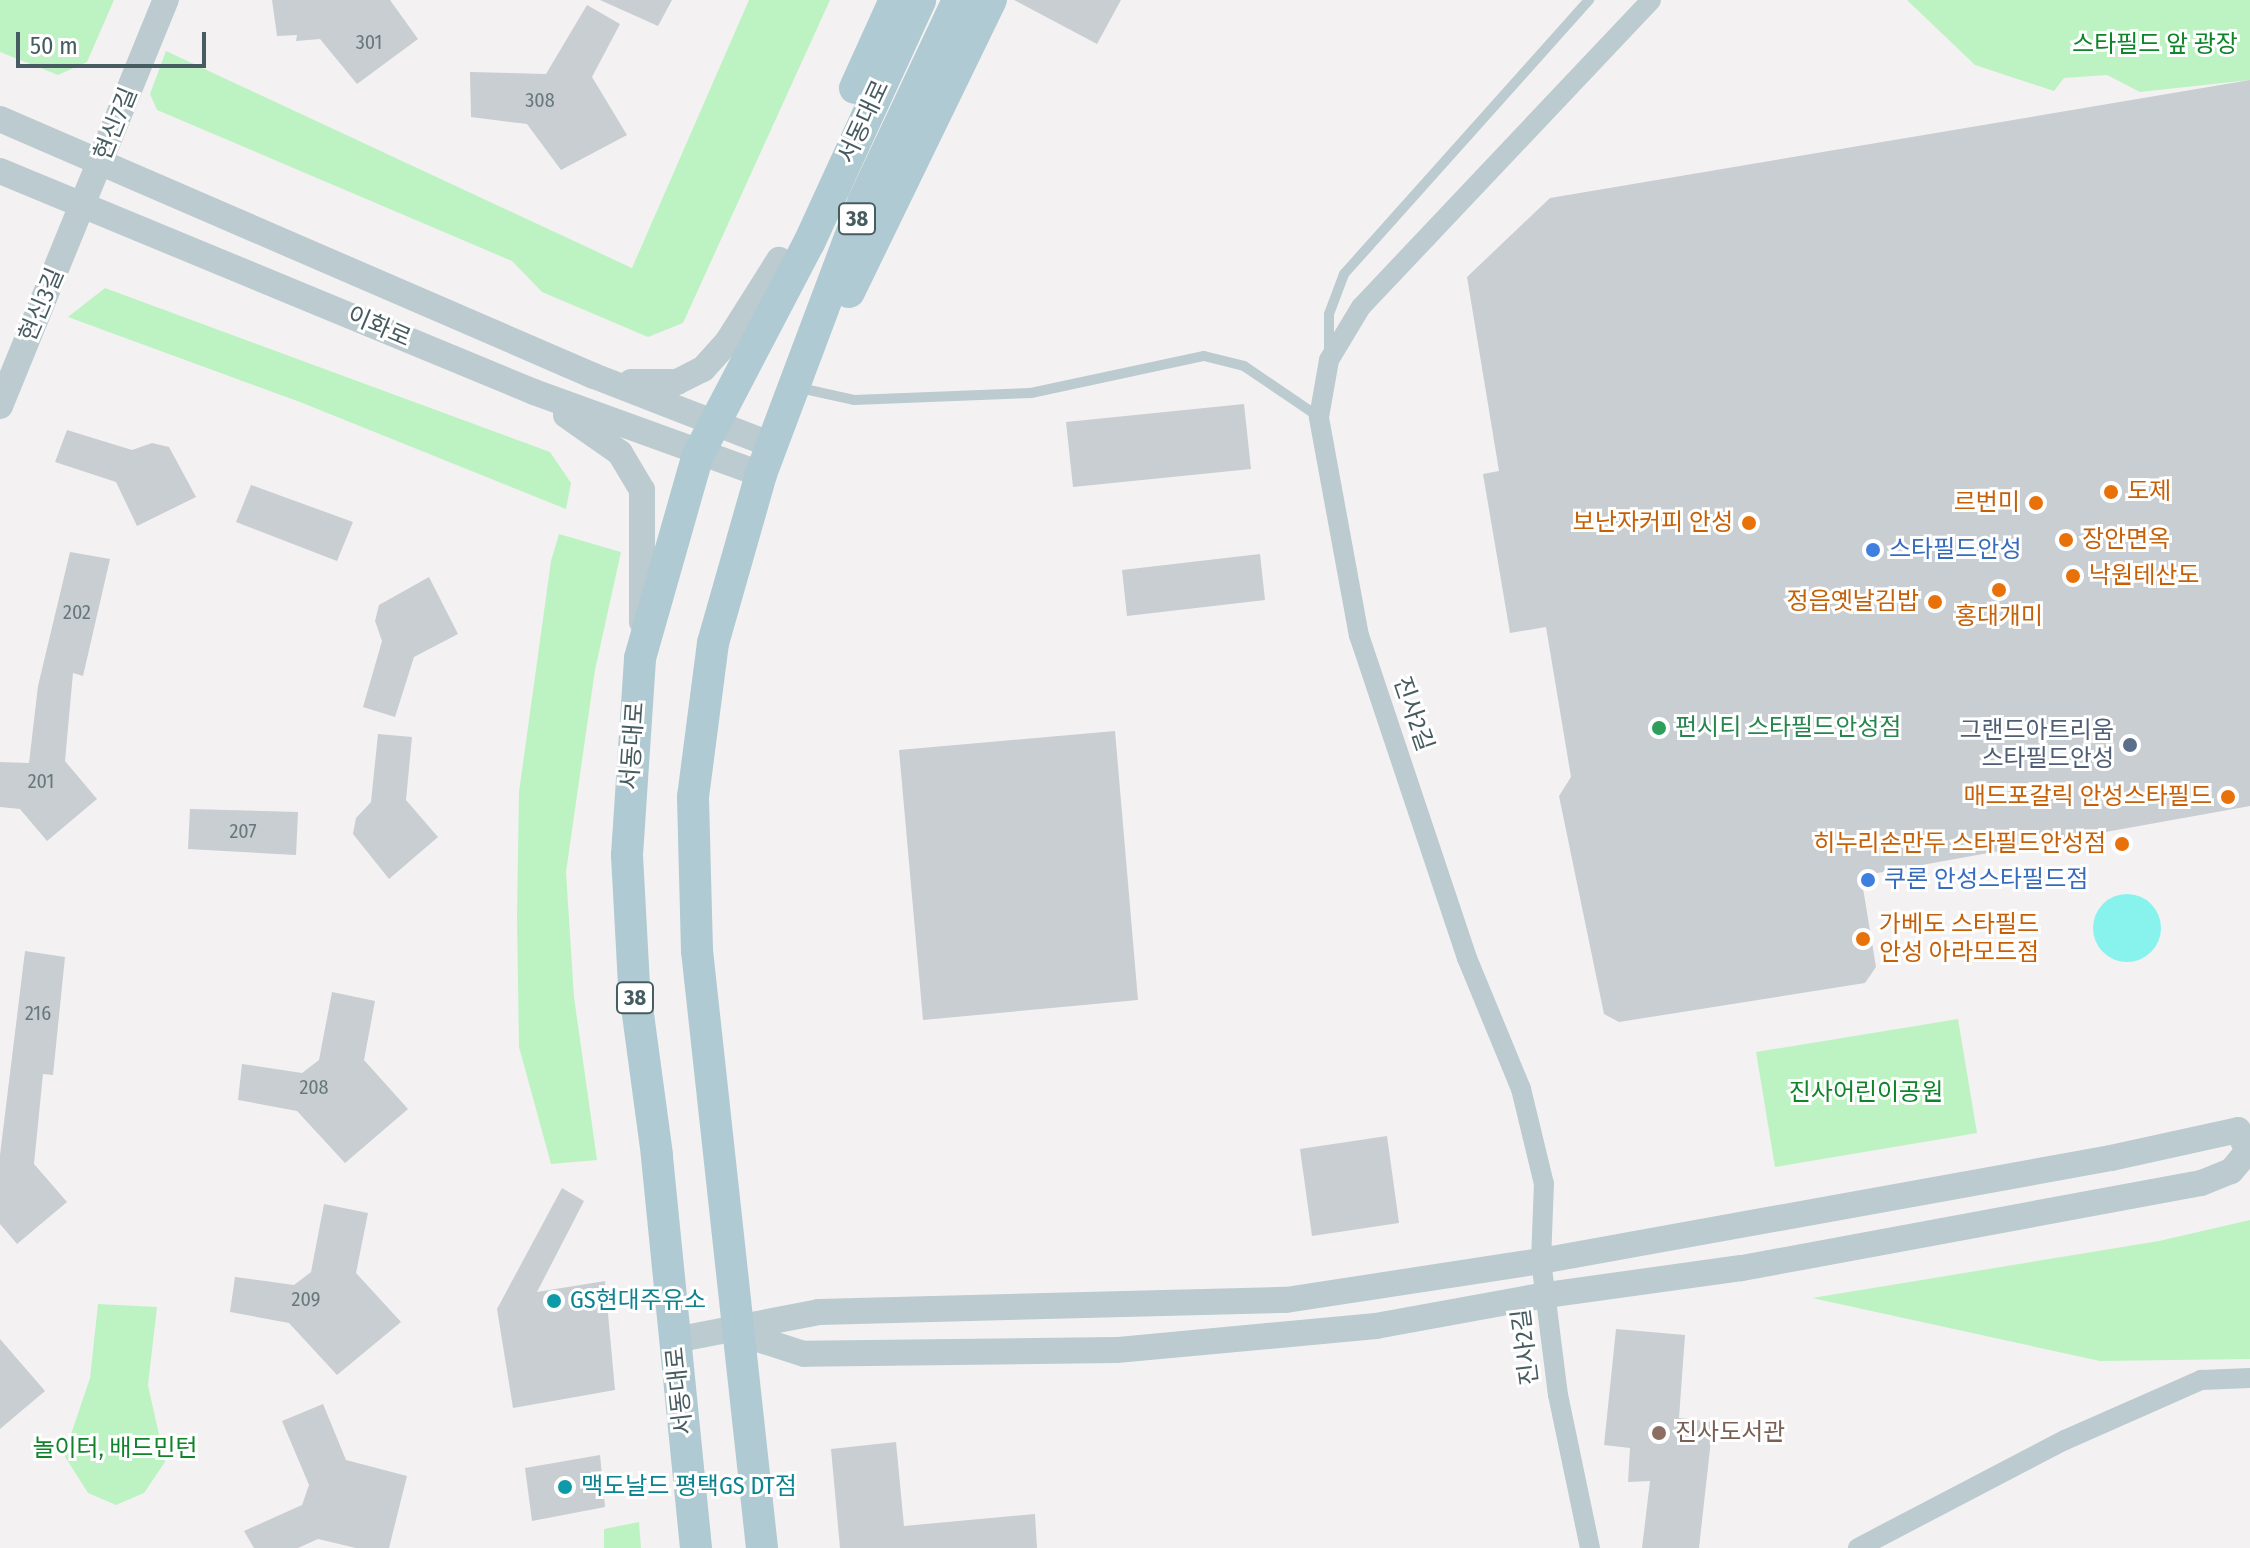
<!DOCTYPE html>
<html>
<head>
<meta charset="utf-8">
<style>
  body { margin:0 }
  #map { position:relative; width:2250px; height:1548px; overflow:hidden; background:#f4f1f2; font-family:"Fira Sans Condensed","Noto Sans KR",sans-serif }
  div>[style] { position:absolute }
  .green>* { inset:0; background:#bdf3c3 }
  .water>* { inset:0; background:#87f3ec }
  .round { border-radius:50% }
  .building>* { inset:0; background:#c8ced1 }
  .service>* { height:10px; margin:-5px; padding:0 5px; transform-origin:5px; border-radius:5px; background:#bbcbcf }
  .minor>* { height:20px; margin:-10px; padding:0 10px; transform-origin:10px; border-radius:10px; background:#bbcbcf }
  .tertiary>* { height:26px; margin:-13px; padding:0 13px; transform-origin:13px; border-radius:13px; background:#bbcbcf }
  .primary>* { height:32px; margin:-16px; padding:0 16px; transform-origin:16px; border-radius:16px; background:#afcad2 }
  .dots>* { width:22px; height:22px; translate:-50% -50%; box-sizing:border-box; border:4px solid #fff; border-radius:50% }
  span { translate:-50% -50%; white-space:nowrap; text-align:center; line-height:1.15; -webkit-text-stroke:6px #fff; paint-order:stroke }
  .number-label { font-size:20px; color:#67787d }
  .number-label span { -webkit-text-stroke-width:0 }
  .shield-label span { padding:2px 6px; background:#fff; border:2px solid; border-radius:6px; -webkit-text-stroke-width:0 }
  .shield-label { font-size:22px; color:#475c61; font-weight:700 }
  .park-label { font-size:24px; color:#10842a }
  .street-label { font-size:24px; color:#475c61 }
  .food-label { font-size:24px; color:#c56008 }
  .left { translate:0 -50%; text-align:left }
  .right { translate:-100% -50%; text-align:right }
  .shop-label { font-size:24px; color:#366cbe }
  .leisure-label { font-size:24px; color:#27864d }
  .service-label { font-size:24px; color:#4e5e75 }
  .culture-label { font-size:24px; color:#0d838f }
  .education-label { font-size:24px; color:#785e54 }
  .scale { position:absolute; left:16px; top:32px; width:190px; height:36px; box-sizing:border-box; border:4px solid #475c61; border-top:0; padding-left:10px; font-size:24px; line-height:28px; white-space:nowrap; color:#475c61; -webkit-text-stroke:6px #fff; paint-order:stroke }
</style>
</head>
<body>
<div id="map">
  <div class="green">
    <i style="clip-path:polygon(0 0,114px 0,87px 62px,58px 75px,0 52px)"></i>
    <i style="clip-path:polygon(749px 0,830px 0,683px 323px,648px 337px,542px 292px,512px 261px,157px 110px,150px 94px,166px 51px,632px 268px)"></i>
    <i style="clip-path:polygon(1907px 0,2250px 0,2250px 80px,2140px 92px,2107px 75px,2064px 78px,2054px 91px,1975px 65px)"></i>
    <i style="clip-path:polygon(105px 288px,550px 452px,571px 483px,566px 509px,300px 402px,68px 317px)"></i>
    <i style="clip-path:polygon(559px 534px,621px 552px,595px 670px,566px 872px,574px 997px,597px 1160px,551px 1164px,519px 1047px,517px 916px,519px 792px,551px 561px)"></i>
    <i style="clip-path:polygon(1958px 1019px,1977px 1133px,1775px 1167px,1756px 1052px)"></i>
    <i style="clip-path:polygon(2250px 1220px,2250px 1359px,2100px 1361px,1812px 1298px,2159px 1241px)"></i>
    <i style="clip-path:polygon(98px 1304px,157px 1307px,148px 1385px,165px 1462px,144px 1493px,116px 1505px,88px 1493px,64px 1455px,90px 1378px)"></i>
    <i style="clip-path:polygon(639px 1522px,641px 1548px,604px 1548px,604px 1529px)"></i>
  </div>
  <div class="water">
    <i class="round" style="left:2093px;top:894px;width:68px;height:68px"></i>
  </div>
  <div class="building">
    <i style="clip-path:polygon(272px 0,390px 0,418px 39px,357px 84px,320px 39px,296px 41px,297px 35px,277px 36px)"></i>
    <i style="clip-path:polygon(600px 0,672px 0,658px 26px)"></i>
    <i style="clip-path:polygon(1014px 0,1121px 0,1097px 44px)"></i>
    <i style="clip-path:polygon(587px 5px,620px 24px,592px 77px,627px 135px,561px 170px,527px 124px,471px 117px,470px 72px,546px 74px)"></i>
    <i style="clip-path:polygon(2250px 80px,2250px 806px,1861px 876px,1876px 967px,1865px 983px,1619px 1022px,1604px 1014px,1559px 796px,1571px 777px,1546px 627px,1510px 633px,1483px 474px,1499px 471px,1467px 277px,1550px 198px)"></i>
    <i style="clip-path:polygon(1244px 404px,1251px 469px,1073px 487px,1066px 422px)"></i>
    <i style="clip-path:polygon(67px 430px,132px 450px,152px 443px,169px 447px,196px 497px,137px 526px,116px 482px,55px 462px)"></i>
    <i style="clip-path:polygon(251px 485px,353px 522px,337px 561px,236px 522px)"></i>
    <i style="clip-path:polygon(70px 552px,110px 559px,83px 676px,73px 673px,65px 761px,97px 799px,47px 841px,20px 809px,0 807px,0 762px,29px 763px,38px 686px)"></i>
    <i style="clip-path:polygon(1260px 554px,1265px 600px,1127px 616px,1122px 570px)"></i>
    <i style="clip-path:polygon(429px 577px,458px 634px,414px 657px,395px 717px,363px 707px,382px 641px,375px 621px,379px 605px)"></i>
    <i style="clip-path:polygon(1115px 731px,1138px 1000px,923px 1020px,899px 750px)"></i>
    <i style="clip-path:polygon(378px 734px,412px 737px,406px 800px,438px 837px,389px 879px,353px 834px,356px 818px,371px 802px)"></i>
    <i style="clip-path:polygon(190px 809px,298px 812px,296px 855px,188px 849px)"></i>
    <i style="clip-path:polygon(25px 951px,65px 957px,53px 1075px,43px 1074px,34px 1164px,67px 1202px,17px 1244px,0 1224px,0 1155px)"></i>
    <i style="clip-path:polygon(332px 992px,375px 1001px,364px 1060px,408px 1109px,345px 1163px,297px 1111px,238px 1100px,242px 1064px,302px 1073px,319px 1060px)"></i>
    <i style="clip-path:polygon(1387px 1136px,1399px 1223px,1312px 1236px,1300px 1149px)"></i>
    <i style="clip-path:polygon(562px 1188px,584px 1201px,537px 1292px,605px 1281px,615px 1390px,513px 1408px,497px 1309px)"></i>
    <i style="clip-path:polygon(324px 1204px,368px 1213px,356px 1273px,401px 1322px,337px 1375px,289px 1323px,230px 1312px,235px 1277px,294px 1285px,311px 1272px)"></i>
    <i style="clip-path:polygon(1616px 1329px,1685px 1335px,1679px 1418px,1713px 1422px,1699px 1548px,1642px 1548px,1650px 1481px,1628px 1482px,1630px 1448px,1604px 1445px)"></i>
    <i style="clip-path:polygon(0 1339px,45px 1391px,0 1429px)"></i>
    <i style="clip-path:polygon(323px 1404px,346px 1460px,407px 1476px,389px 1548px,356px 1548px,318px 1539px,298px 1548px,254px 1548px,244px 1531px,302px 1505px,309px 1485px,282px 1421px)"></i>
    <i style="clip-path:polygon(896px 1442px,904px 1526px,1035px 1514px,1037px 1548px,840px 1548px,831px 1449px)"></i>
    <i style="clip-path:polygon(600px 1455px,605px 1507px,532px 1521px,525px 1468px)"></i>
  </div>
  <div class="service">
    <i style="left:1329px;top:354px;width:40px;rotate:-90deg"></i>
    <i style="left:1329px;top:314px;width:43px;rotate:-69.4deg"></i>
    <i style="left:1344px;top:274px;width:368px;rotate:-48.2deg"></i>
    <i style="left:800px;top:388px;width:55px;rotate:12.5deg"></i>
    <i style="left:854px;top:400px;width:177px;rotate:-2.3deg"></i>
    <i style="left:1031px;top:393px;width:177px;rotate:-12.1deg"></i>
    <i style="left:1204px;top:356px;width:41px;rotate:14deg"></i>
    <i style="left:1244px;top:366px;width:91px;rotate:34.2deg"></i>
  </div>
  <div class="minor">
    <i style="left:1590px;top:1548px;width:156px;rotate:-101.8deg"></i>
    <i style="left:1558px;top:1395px;width:135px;rotate:-97.2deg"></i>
    <i style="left:1541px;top:1261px;width:77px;rotate:-87.8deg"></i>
    <i style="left:1544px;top:1184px;width:98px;rotate:-103.6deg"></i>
    <i style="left:1521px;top:1089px;width:142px;rotate:-112.4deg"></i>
    <i style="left:1467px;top:958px;width:340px;rotate:-108.5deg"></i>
    <i style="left:1359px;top:636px;width:223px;rotate:-100.4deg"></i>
    <i style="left:1319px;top:417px;width:58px;rotate:-80deg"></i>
    <i style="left:1329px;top:360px;width:62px;rotate:-58.9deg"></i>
    <i style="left:1361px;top:307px;width:422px;rotate:-46.6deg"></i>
    <i style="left:1858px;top:1548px;width:233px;rotate:-27.6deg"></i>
    <i style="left:2065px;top:1440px;width:149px;rotate:-23.8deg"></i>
    <i style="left:2201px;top:1380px;width:49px;rotate:-2.3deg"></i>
  </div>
  <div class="tertiary">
    <i style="left:0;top:119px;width:647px;rotate:23.4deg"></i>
    <i style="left:594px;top:376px;width:191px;rotate:21.2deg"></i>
    <i style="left:0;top:171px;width:578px;rotate:22.48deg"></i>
    <i style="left:534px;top:392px;width:241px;rotate:19.9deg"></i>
    <i style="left:631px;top:382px;width:46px"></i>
    <i style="left:677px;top:382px;width:29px;rotate:-27deg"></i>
    <i style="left:703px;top:369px;width:38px;rotate:-48deg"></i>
    <i style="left:728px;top:341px;width:96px;rotate:-57.8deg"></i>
    <i style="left:0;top:406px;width:439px;rotate:-67.8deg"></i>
    <i style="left:566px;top:415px;width:66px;rotate:35.1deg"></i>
    <i style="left:620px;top:453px;width:43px;rotate:59.3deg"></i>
    <i style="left:642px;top:490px;width:132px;rotate:90deg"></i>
    <i style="left:675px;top:1340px;width:147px;rotate:-11deg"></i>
    <i style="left:819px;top:1312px;width:467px;rotate:-1.5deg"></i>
    <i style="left:1286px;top:1300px;width:258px;rotate:-8.7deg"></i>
    <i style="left:1541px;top:1261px;width:579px;rotate:-10.24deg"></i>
    <i style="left:2111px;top:1158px;width:130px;rotate:-12.4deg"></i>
    <i style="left:2238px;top:1130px;width:23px;rotate:65deg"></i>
    <i style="left:2248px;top:1151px;width:26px;rotate:130deg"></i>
    <i style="left:2231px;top:1171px;width:32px;rotate:158deg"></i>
    <i style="left:2201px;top:1183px;width:468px;rotate:169.5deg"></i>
    <i style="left:1741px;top:1268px;width:197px;rotate:172.1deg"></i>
    <i style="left:1546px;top:1295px;width:173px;rotate:169.7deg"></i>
    <i style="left:1376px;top:1326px;width:261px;rotate:174.7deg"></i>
    <i style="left:1116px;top:1350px;width:312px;rotate:179.3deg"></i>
    <i style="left:804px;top:1354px;width:71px;rotate:-162.1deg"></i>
  </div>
  <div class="primary">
    <i style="left:855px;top:88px;width:97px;rotate:-65.6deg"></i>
    <i style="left:849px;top:292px;width:325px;rotate:-64.1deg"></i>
    <i style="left:696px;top:1548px;width:395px;rotate:-95.7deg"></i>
    <i style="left:657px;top:1155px;width:172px;rotate:-97.7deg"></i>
    <i style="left:634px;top:985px;width:130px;rotate:-93.1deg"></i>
    <i style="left:627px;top:855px;width:197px;rotate:-86.2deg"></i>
    <i style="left:640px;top:658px;width:211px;rotate:-74.1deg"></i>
    <i style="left:698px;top:455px;width:239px;rotate:-62.4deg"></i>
    <i style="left:809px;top:243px;width:267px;rotate:-65.4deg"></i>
    <i style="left:762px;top:1548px;width:601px;rotate:-96.21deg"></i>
    <i style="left:697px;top:951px;width:154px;rotate:-91.5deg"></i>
    <i style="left:693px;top:797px;width:155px;rotate:-82.6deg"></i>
    <i style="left:713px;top:643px;width:176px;rotate:-74.1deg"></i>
    <i style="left:761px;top:474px;width:293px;rotate:-69.4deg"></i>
    <i style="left:864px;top:200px;width:221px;rotate:-64.8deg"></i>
  </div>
  <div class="dots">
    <i style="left:2111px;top:492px;background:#e8710a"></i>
    <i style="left:2036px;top:503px;background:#e8710a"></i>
    <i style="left:1749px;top:523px;background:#e8710a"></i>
    <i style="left:2066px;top:540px;background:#e8710a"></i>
    <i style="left:1873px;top:550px;background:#3f7fe0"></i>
    <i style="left:2073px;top:576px;background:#e8710a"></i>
    <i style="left:1999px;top:590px;background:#e8710a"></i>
    <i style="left:1935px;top:602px;background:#e8710a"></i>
    <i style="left:1659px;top:728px;background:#2e9e5b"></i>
    <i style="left:2130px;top:745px;background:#5c6f8a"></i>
    <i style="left:2228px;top:797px;background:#e8710a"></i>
    <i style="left:2122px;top:844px;background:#e8710a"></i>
    <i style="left:1868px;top:880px;background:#3f7fe0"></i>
    <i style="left:1863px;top:939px;background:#e8710a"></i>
    <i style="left:554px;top:1301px;background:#0f9aa8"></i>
    <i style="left:1659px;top:1433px;background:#8d6e63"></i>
    <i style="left:565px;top:1487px;background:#0f9aa8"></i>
  </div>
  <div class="number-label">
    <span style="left:369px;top:42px">301</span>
    <span style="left:540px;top:100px">308</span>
    <span style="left:77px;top:612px">202</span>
    <span style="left:41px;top:781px">201</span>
    <span style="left:243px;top:831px">207</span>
    <span style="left:38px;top:1013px">216</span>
    <span style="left:314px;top:1087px">208</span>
    <span style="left:306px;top:1299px">209</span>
  </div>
  <div class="shield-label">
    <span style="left:857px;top:219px">38</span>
    <span style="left:635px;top:998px">38</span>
  </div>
  <div class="park-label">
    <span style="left:2155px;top:45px">스타필드 앞 광장</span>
    <span style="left:1866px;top:1093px">진사어린이공원</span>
    <span style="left:115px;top:1449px">놀이터, 배드민턴</span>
  </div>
  <div class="street-label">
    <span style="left:864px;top:122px;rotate:-65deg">서동대로</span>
    <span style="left:116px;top:124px;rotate:-68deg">현신7길</span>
    <span style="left:42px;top:305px;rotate:-67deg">현신3길</span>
    <span style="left:379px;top:327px;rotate:23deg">이화로</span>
    <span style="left:1413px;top:714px;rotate:71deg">진사2길</span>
    <span style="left:633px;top:746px;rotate:-86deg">서동대로</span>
    <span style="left:1526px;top:1347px;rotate:-97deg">진사2길</span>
    <span style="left:680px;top:1391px;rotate:-96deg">서동대로</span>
  </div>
  <div class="food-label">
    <span class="left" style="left:2127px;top:492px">도제</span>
    <span class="right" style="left:2020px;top:503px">르번미</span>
    <span class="right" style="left:1733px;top:523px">보난자커피 안성</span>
    <span class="left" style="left:2082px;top:540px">장안면옥</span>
    <span class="left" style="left:2089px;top:576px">낙원테산도</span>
    <span class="right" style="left:1919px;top:602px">정읍옛날김밥</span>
    <span style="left:1999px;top:617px">홍대개미</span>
    <span class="right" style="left:2212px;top:797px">매드포갈릭 안성스타필드</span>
    <span class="right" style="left:2106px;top:844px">히누리손만두 스타필드안성점</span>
    <span class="left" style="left:1879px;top:939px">가베도 스타필드<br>안성 아라모드점</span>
  </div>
  <div class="shop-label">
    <span class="left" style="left:1889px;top:550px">스타필드안성</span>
    <span class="left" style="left:1884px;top:880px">쿠론 안성스타필드점</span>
  </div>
  <div class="leisure-label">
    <span class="left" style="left:1675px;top:728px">펀시티 스타필드안성점</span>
  </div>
  <div class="service-label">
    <span class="right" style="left:2114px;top:745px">그랜드아트리움<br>스타필드안성</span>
  </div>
  <div class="culture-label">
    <span class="left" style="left:570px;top:1301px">GS현대주유소</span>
    <span class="left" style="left:581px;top:1487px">맥도날드 평택GS DT점</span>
  </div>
  <div class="education-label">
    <span class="left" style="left:1675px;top:1433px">진사도서관</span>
  </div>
  <div class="scale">50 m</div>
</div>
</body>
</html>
